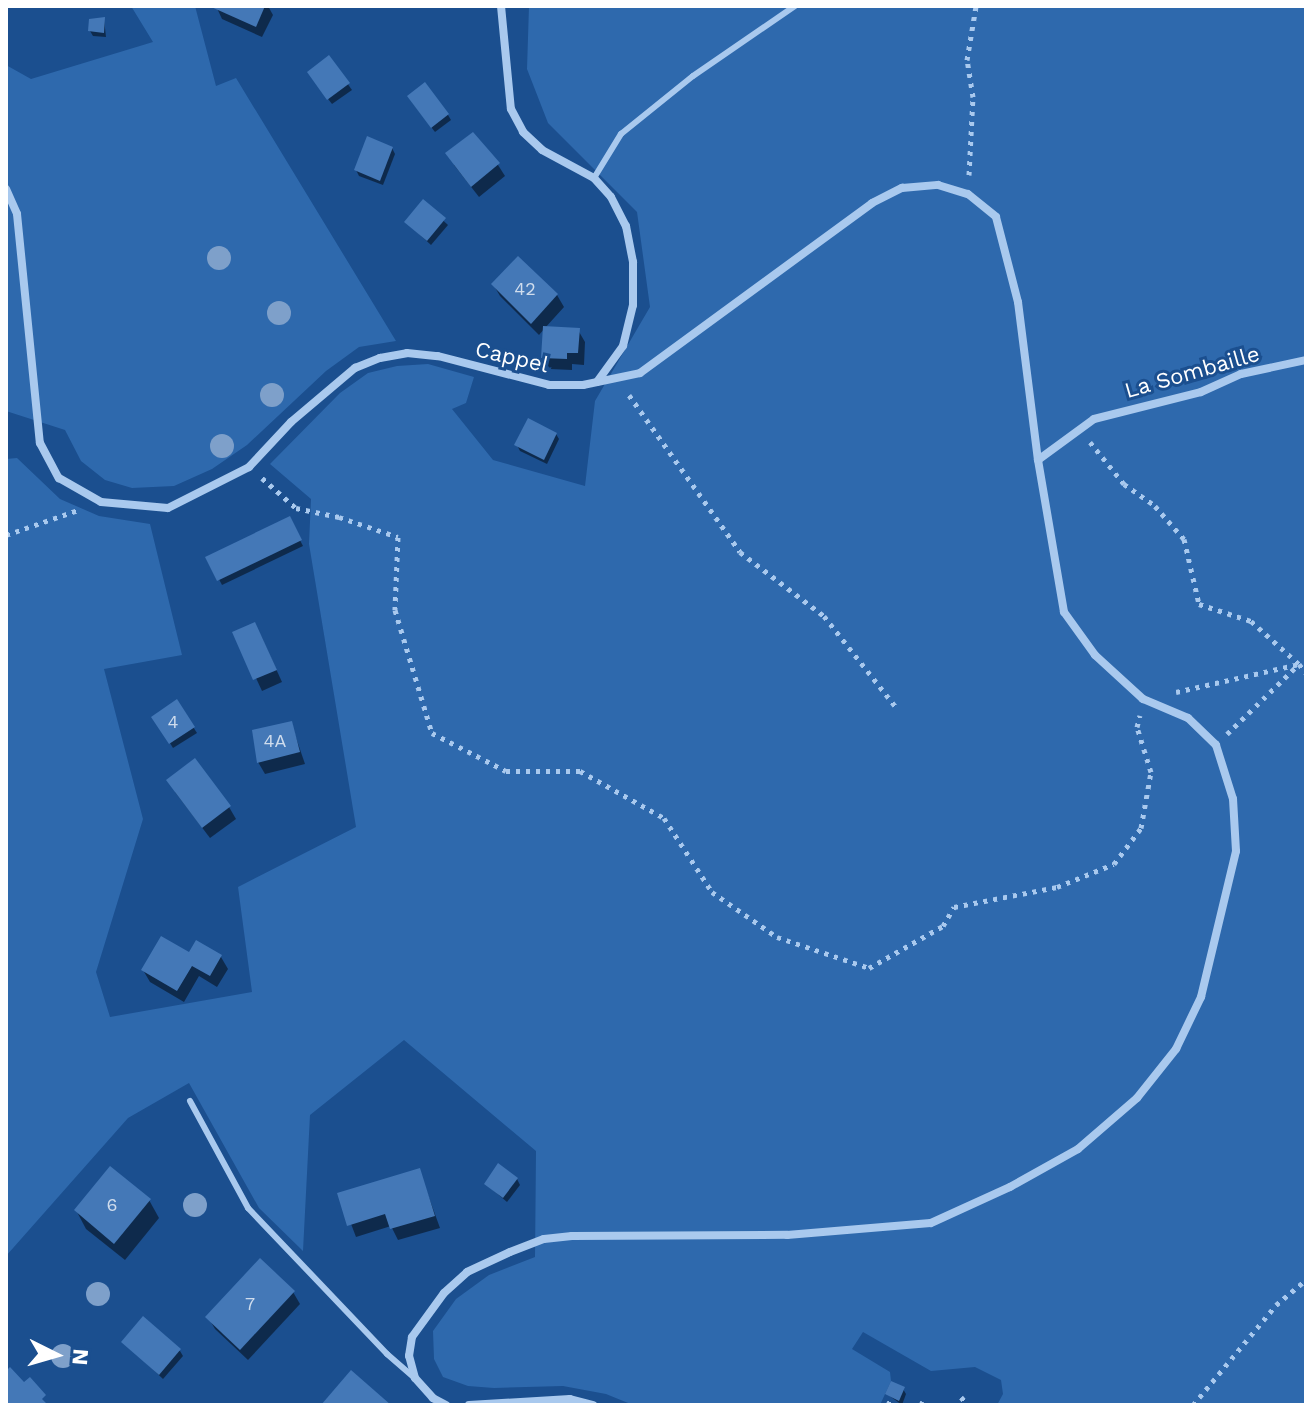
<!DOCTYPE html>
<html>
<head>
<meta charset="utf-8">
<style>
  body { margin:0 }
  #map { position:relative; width:1312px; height:1411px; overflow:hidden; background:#1b4f8f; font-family:"Work Sans",sans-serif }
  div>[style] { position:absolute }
  .green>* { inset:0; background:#2e69ad }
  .shadow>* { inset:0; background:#0007 }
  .building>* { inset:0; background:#4478b7 }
  .path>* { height:5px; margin-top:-2.5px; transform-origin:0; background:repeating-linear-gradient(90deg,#a9c9ee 0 4px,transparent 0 10px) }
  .service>* { height:6px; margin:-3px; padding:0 3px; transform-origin:3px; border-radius:3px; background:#a9c9ee }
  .minor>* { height:8px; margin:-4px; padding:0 4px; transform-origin:4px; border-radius:4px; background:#a9c9ee }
  .trees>* { width:24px; height:24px; margin:-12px; border-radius:50%; background:#7ea0ca }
  span { translate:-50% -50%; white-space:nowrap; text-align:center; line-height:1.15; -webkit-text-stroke:6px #1b4f8f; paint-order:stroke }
  .number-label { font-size:18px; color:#d0dded }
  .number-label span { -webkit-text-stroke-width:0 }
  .street-label { font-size:22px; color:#fff }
  .frame { position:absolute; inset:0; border:8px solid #fff; pointer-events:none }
  .north { position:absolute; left:16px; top:1315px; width:80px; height:80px; -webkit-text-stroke:6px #1b4f8f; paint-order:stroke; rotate:95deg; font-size:22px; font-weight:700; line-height:32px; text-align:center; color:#fff }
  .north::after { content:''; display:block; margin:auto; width:28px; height:36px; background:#fff; clip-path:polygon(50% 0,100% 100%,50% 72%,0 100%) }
</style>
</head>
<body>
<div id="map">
  <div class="green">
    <i style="clip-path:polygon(131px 6px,195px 6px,216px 86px,236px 78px,396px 341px,359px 347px,326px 371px,247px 445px,212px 469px,174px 486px,132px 488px,105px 480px,81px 461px,65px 430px,6px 411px,6px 65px,31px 79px,153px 42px)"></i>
    <i style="clip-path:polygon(529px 6px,1306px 6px,1306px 1405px,997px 1405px,1003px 1394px,1001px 1380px,975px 1367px,931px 1371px,863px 1332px,852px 1349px,890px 1372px,891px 1381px,880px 1405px,633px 1405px,606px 1394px,563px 1386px,494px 1388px,468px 1386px,443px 1377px,434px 1359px,433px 1331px,456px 1299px,489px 1275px,535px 1257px,536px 1151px,404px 1040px,310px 1115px,303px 1251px,259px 1208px,189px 1083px,128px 1118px,6px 1256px,6px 459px,17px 458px,60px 499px,99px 516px,150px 524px,182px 655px,104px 669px,143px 819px,96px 972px,110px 1017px,252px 992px,238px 887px,356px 827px,309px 544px,311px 499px,270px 464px,340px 393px,368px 373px,397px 366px,428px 364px,474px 377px,466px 403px,452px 409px,493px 460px,585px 486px,595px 401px,650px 307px,637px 212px,548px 123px,527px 69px)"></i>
  </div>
  <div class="shadow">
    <i style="clip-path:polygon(216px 6px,268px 6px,273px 15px,262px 37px,222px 19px)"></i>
    <i style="clip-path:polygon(104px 19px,106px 37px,93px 36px,90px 31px)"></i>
    <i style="clip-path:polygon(329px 58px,352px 90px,332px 104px,312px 78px)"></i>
    <i style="clip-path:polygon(412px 102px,448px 115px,451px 120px,435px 132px)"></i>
    <i style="clip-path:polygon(392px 148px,395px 154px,383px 185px,359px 176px,356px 170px)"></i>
    <i style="clip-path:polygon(454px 165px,498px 165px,505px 176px,479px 197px)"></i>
    <i style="clip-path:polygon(423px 202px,448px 225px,431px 245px,406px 222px)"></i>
    <i style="clip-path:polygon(518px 259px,557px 295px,564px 307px,545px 328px,578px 330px,585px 342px,584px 365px,572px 364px,572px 370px,550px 369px,543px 357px,545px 328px,539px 335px,500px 296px,493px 284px)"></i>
    <i style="clip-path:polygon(556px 434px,559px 439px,547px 464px,520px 451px,517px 445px)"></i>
    <i style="clip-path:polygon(289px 519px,303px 546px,222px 585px,208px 558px)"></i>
    <i style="clip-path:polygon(235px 633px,261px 636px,282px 682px,262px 691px)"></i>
    <i style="clip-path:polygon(177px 702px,197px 733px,173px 748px,154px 717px)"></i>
    <i style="clip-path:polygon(291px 723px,305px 764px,265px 774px,258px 762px)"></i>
    <i style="clip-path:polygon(175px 792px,229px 807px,236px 819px,210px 838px)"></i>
    <i style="clip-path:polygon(190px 955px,221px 957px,228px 969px,217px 987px,199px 976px,184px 1002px,150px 982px,143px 970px)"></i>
    <i style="clip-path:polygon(419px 1170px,440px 1228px,398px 1240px,391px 1226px,356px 1237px,340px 1195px)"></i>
    <i style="clip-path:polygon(517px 1179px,520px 1185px,507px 1202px,486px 1184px)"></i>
    <i style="clip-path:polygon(149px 1200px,159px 1218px,125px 1260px,86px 1229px,76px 1210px)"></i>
    <i style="clip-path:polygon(293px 1292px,300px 1304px,248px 1360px,215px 1329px,208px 1317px)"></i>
    <i style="clip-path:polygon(124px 1342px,180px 1351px,183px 1356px,163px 1379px)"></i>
    <i style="clip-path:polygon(903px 1389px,906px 1394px,902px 1405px,887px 1394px)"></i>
  </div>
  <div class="building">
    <i style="clip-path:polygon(209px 6px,265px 6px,256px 27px)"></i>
    <i style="clip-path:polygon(105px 17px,104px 33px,88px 31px,89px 19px)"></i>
    <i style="clip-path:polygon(329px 55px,350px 83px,327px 100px,307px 72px)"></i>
    <i style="clip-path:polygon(425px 82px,449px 114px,431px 128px,407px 96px)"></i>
    <i style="clip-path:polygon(473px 132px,500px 163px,471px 187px,445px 153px)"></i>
    <i style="clip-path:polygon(367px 136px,393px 147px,380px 181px,354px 170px)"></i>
    <i style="clip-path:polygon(423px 199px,446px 218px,427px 241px,404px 222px)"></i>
    <i style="clip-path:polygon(518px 256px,558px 294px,531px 324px,491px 284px)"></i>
    <i style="clip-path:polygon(543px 326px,580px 328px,578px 353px,567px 353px,567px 359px,541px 358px)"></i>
    <i style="clip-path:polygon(528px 418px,557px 433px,544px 460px,514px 445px)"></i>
    <i style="clip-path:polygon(290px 516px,302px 540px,217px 581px,205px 557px)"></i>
    <i style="clip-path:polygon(255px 622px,277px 670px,253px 680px,232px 632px)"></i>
    <i style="clip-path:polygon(177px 699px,195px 727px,169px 744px,151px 717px)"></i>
    <i style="clip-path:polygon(292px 721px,300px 752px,257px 763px,252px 730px)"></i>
    <i style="clip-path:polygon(195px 758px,231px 806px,202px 828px,166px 780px)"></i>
    <i style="clip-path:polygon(161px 936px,189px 952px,196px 940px,222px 955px,210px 976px,192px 966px,177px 991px,141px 970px)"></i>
    <i style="clip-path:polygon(498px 1163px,518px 1178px,503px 1198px,484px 1184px)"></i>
    <i style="clip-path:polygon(110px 1166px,151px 1199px,114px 1244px,74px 1210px)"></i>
    <i style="clip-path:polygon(420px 1168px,435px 1216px,390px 1229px,385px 1214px,347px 1226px,337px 1193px)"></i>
    <i style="clip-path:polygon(260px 1258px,295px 1291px,240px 1350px,205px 1317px)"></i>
    <i style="clip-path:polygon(143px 1316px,181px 1349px,159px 1375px,121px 1342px)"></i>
    <i style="clip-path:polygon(10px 1367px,24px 1382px,30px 1377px,46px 1395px,42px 1399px,48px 1405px,6px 1405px,6px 1371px)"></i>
    <i style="clip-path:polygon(351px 1370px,391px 1405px,321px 1405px)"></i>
    <i style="clip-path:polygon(891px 1381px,905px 1387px,899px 1401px,885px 1394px)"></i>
  </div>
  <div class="path">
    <i style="left:969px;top:175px;width:78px;rotate:-87.1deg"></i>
    <i style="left:973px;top:97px;width:37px;rotate:-99deg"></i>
    <i style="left:967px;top:60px;width:55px;rotate:-80.5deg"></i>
    <i style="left:629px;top:395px;width:192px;rotate:54.7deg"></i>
    <i style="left:740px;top:552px;width:106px;rotate:37.3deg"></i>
    <i style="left:824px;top:616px;width:115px;rotate:51.7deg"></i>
    <i style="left:1090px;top:442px;width:54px;rotate:51deg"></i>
    <i style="left:1124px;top:484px;width:38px;rotate:35deg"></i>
    <i style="left:1155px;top:506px;width:44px;rotate:48.7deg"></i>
    <i style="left:1184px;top:539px;width:67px;rotate:77deg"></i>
    <i style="left:1199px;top:604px;width:55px;rotate:18.1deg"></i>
    <i style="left:1251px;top:621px;width:64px;rotate:41.9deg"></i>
    <i style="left:262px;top:478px;width:45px;rotate:41.4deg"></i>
    <i style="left:296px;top:508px;width:44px;rotate:11.8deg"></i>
    <i style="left:339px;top:517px;width:62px;rotate:18.7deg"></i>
    <i style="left:398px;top:537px;width:73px;rotate:92.4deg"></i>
    <i style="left:395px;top:610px;width:128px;rotate:73.3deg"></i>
    <i style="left:432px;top:733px;width:83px;rotate:27.2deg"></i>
    <i style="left:506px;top:771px;width:74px"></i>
    <i style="left:580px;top:771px;width:96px;rotate:29.2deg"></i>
    <i style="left:664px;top:818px;width:88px;rotate:57deg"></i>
    <i style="left:712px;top:892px;width:79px;rotate:34.7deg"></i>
    <i style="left:777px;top:937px;width:97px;rotate:18.6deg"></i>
    <i style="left:869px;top:968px;width:85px;rotate:-29.6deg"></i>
    <i style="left:943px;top:926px;width:22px;rotate:-60deg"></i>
    <i style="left:954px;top:907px;width:105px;rotate:-11deg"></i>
    <i style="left:1057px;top:887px;width:61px;rotate:-22deg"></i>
    <i style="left:1114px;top:864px;width:45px;rotate:-53.1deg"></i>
    <i style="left:1141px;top:828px;width:57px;rotate:-79.9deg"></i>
    <i style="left:1151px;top:772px;width:47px;rotate:-107.3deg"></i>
    <i style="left:1137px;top:727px;width:12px;rotate:-76deg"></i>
    <i style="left:6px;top:535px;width:76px;rotate:-19.1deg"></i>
    <i style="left:1176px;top:692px;width:126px;rotate:-12.8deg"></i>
    <i style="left:1227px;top:734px;width:100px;rotate:-44.2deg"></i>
    <i style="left:1299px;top:664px;width:11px;rotate:52deg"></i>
    <i style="left:961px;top:1397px;width:11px;rotate:49deg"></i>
    <i style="left:888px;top:1405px;width:9px;rotate:-63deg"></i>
    <i style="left:921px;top:1405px;width:4px;rotate:-63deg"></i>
    <i style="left:1193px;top:1405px;width:130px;rotate:-50.3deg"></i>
    <i style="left:1276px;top:1305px;width:39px;rotate:-40deg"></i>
  </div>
  <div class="service">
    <i style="left:594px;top:178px;width:52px;rotate:-58.5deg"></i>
    <i style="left:621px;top:134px;width:92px;rotate:-38.9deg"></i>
    <i style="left:693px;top:76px;width:124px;rotate:-34.5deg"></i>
    <i style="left:190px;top:1101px;width:122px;rotate:61.5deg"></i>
    <i style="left:248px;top:1208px;width:202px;rotate:46.4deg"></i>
    <i style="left:387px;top:1354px;width:37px;rotate:41deg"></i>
  </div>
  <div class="minor">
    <i style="left:501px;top:6px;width:103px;rotate:84.5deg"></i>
    <i style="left:511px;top:109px;width:26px;rotate:62deg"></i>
    <i style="left:523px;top:132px;width:26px;rotate:43deg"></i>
    <i style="left:542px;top:150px;width:59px;rotate:28.3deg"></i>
    <i style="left:594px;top:178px;width:25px;rotate:48deg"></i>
    <i style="left:611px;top:197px;width:33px;rotate:63deg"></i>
    <i style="left:626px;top:226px;width:37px;rotate:79deg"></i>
    <i style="left:633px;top:262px;width:43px;rotate:90deg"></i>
    <i style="left:633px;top:305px;width:42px;rotate:103.7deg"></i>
    <i style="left:623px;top:346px;width:44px;rotate:125.8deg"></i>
    <i style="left:6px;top:189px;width:27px;rotate:66deg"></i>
    <i style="left:17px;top:214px;width:230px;rotate:84.3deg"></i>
    <i style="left:40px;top:443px;width:40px;rotate:62deg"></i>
    <i style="left:59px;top:478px;width:48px;rotate:29.7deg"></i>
    <i style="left:101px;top:502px;width:67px;rotate:5.1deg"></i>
    <i style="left:168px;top:508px;width:91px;rotate:-26.8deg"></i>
    <i style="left:249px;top:467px;width:62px;rotate:-47deg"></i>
    <i style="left:291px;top:422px;width:84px;rotate:-40.2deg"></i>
    <i style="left:355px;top:368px;width:27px;rotate:-22deg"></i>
    <i style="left:380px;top:358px;width:27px;rotate:-10deg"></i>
    <i style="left:407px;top:353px;width:31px;rotate:6deg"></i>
    <i style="left:438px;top:356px;width:115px;rotate:14.6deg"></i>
    <i style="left:549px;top:385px;width:34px"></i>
    <i style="left:583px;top:385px;width:58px;rotate:-11.9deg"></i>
    <i style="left:640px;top:373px;width:288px;rotate:-36.2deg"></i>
    <i style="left:872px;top:203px;width:34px;rotate:-27deg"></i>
    <i style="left:902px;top:188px;width:36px;rotate:-5deg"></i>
    <i style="left:938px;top:185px;width:31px;rotate:17deg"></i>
    <i style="left:968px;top:194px;width:36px;rotate:39deg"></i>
    <i style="left:996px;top:217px;width:88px;rotate:75.5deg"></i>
    <i style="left:1018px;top:302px;width:159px;rotate:82.8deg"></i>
    <i style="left:446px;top:1405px;width:15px;rotate:-152deg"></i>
    <i style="left:433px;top:1398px;width:27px;rotate:-132deg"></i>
    <i style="left:415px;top:1378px;width:23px;rotate:-105deg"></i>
    <i style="left:409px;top:1356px;width:19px;rotate:-81deg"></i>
    <i style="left:412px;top:1337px;width:54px;rotate:-54deg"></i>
    <i style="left:444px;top:1293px;width:31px;rotate:-42deg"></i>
    <i style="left:467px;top:1272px;width:47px;rotate:-24.9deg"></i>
    <i style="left:510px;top:1252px;width:36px;rotate:-21deg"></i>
    <i style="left:544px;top:1239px;width:28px;rotate:-6deg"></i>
    <i style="left:572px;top:1236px;width:215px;rotate:-0.3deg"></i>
    <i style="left:787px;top:1235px;width:144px;rotate:-4.8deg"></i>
    <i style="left:931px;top:1223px;width:87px;rotate:-24.5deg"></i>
    <i style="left:1010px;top:1187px;width:78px;rotate:-29.2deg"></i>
    <i style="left:1078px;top:1149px;width:78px;rotate:-40.8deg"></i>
    <i style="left:1137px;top:1098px;width:63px;rotate:-51.5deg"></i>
    <i style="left:1176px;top:1049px;width:58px;rotate:-64.3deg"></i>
    <i style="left:1201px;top:997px;width:150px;rotate:-76.5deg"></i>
    <i style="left:1236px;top:851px;width:52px;rotate:-93.3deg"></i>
    <i style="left:1233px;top:799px;width:57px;rotate:-107.5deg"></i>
    <i style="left:1216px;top:745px;width:39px;rotate:-136deg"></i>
    <i style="left:1188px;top:718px;width:49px;rotate:-157.1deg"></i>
    <i style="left:1143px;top:699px;width:65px;rotate:-137.5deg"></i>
    <i style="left:1095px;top:655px;width:53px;rotate:-125.8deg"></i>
    <i style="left:1064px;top:612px;width:154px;rotate:-99.7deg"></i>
    <i style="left:1038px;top:460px;width:69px;rotate:-36.2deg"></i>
    <i style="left:1094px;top:419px;width:110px;rotate:-14.2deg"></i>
    <i style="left:1201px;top:392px;width:44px;rotate:-24.2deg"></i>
    <i style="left:1241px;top:374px;width:66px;rotate:-12.2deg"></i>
    <i style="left:469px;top:1405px;width:101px;rotate:-3.4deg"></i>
    <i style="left:570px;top:1399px;width:24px;rotate:15deg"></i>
  </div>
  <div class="trees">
    <i style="left:219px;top:258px"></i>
    <i style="left:279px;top:313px"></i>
    <i style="left:272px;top:395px"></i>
    <i style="left:222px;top:446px"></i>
    <i style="left:195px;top:1205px"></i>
    <i style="left:98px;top:1294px"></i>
    <i style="left:63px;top:1356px"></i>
  </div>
  <div class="number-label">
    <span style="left:525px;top:289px">42</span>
    <span style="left:173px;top:722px">4</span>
    <span style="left:275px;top:741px">4A</span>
    <span style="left:112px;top:1205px">6</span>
    <span style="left:250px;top:1304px">7</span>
  </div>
  <div class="street-label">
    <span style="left:512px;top:357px;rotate:13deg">Cappel</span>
    <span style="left:1192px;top:372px;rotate:-16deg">La Sombaille</span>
  </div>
  <div class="frame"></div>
  <div class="north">N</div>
</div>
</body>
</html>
